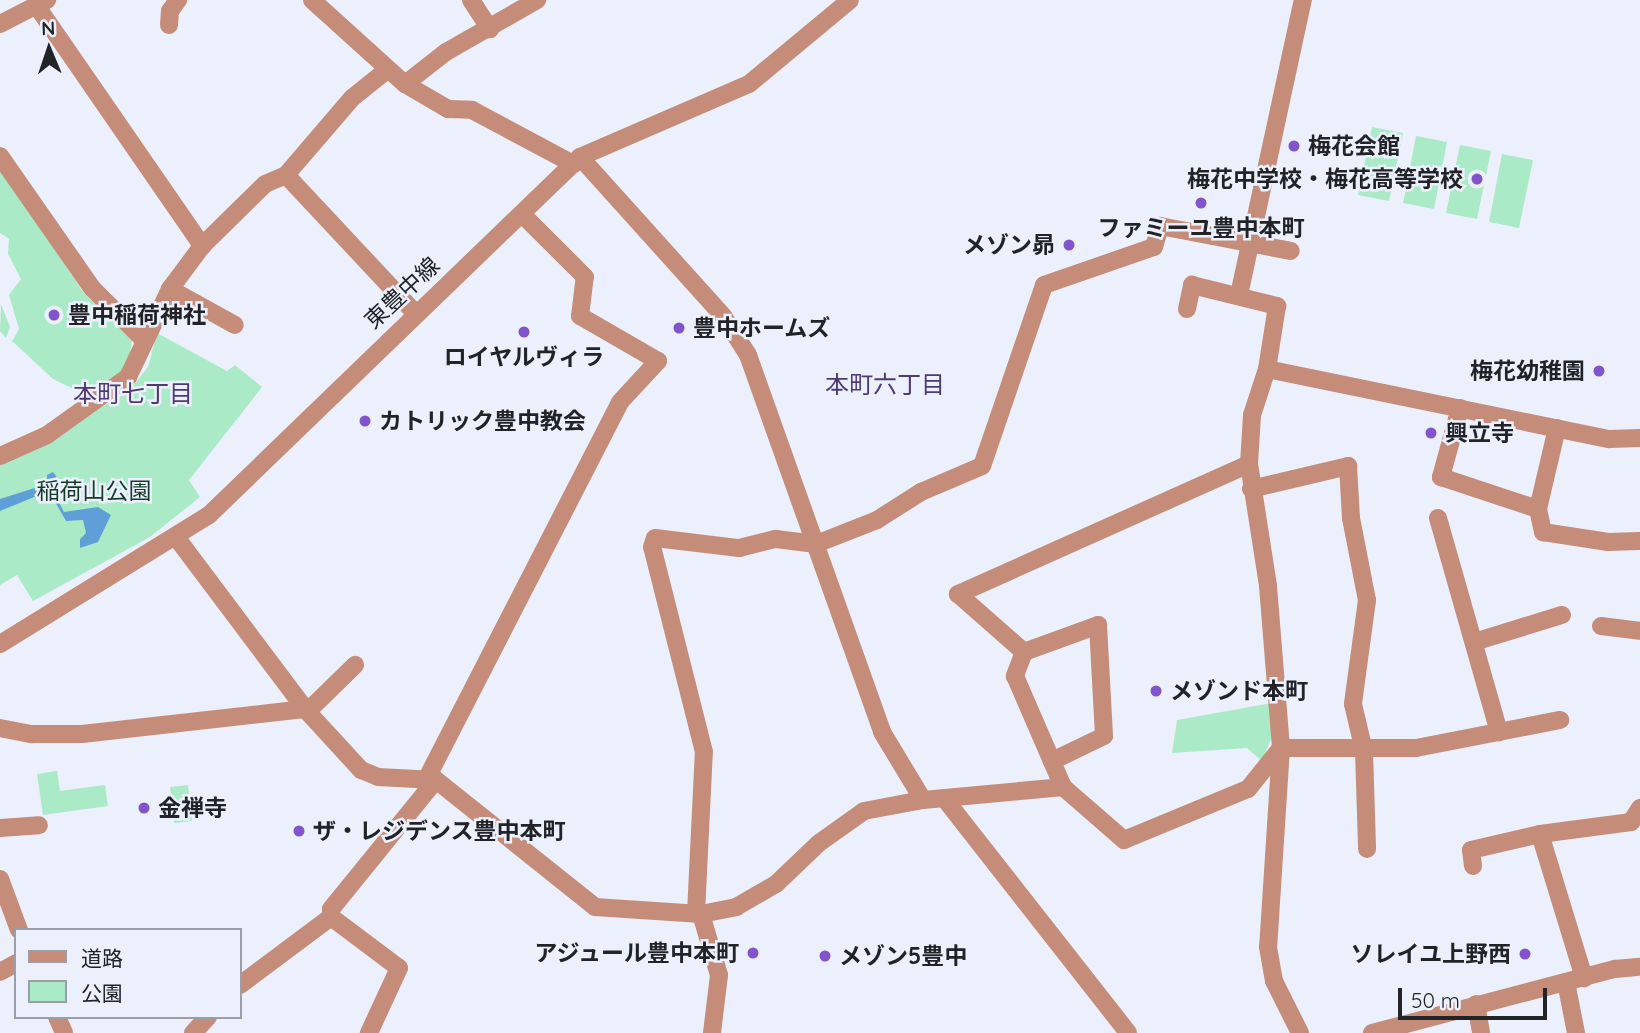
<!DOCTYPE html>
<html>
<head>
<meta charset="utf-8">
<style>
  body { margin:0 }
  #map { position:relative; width:1640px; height:1033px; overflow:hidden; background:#ecf0fc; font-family:Quicksand,"Noto Sans JP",sans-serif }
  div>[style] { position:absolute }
  .green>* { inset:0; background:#abeac7 }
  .water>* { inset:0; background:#5f9fd8 }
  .minor>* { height:18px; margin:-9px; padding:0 9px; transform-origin:9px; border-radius:9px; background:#c58d79 }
  .tertiary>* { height:18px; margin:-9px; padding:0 9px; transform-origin:9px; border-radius:9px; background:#c58d79 }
  .dots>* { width:19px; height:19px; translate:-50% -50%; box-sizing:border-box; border:4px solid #ecf0fc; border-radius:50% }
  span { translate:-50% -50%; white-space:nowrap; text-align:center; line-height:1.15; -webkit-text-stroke:5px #ecf0fc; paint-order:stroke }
  .poi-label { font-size:23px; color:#212327; font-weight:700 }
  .left { translate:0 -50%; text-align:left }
  .right { translate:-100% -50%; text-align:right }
  .street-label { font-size:23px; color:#212327 }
  .park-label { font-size:23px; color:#153b28 }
  .neighbourhood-label { font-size:24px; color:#4e3975 }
  .legend { position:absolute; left:14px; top:928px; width:228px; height:91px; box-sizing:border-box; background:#ecf0fc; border:2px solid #9b9ea7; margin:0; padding:9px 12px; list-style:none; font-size:21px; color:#212327 }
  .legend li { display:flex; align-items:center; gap:14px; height:35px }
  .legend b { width:35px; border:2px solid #9b9ea7 }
  .north { position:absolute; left:14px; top:14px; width:70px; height:70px; -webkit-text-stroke:5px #ecf0fc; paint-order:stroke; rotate:358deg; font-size:19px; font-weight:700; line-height:28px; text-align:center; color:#212327 }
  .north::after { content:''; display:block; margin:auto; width:24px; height:32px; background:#212327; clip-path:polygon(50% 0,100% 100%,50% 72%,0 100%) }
  .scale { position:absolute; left:1398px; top:988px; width:149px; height:32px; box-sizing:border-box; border:4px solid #212327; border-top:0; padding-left:9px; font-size:21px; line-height:24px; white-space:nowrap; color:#212327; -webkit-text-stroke:5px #ecf0fc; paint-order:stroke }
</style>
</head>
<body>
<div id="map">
  <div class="green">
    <i style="clip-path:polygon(1372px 127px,1403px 133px,1389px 201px,1358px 195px)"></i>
    <i style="clip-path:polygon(1416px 136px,1447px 142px,1434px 209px,1403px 203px)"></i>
    <i style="clip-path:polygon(1460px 145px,1491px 151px,1477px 219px,1446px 213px)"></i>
    <i style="clip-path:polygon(1502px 154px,1533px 160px,1519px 228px,1489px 222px)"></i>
    <i style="clip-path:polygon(0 166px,83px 292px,132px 340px,128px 367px,93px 391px,78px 391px,53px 379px,12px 341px,19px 329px,9px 295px,21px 279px,8px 254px,9px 239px,0 233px)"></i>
    <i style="clip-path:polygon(1px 304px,10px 327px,6px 338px,0 331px)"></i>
    <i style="clip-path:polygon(157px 333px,227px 371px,235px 365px,262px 387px,189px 480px,200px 497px,150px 537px,33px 601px,17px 575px,0 585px,0 464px,128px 392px,148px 367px)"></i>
    <i style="clip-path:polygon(1272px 703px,1275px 729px,1262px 761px,1247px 748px,1172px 753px,1177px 720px)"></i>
    <i style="clip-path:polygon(57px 771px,60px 791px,105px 785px,108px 806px,43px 815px,37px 774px)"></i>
    <i style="clip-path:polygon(188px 785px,192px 821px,174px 823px,170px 787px)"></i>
  </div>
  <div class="water">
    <i style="clip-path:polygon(53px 472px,59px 480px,55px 495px,64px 512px,98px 507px,111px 515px,98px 542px,80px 548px,80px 539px,86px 533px,83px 520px,66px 521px,49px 491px,0 511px,0 499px,47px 484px,47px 475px)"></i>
  </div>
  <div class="minor">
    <i style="left:312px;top:0;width:125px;rotate:42.1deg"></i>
    <i style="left:405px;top:84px;width:50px;rotate:30.2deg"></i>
    <i style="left:448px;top:109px;width:24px;rotate:2deg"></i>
    <i style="left:472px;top:110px;width:115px;rotate:28.1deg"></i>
    <i style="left:471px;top:0;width:35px;rotate:57deg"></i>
    <i style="left:36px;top:5px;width:293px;rotate:55.4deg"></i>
    <i style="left:0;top:24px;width:53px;rotate:-27.1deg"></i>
    <i style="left:169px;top:25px;width:14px;rotate:-86deg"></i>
    <i style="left:170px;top:11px;width:14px;rotate:-54deg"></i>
    <i style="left:405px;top:84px;width:52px;rotate:-38deg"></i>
    <i style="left:446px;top:52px;width:105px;rotate:-29.7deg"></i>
    <i style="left:0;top:156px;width:161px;rotate:55.1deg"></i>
    <i style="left:92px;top:288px;width:72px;rotate:45deg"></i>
    <i style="left:580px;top:157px;width:214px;rotate:48deg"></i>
    <i style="left:723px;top:316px;width:46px;rotate:57.3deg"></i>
    <i style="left:748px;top:355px;width:400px;rotate:70.4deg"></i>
    <i style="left:882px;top:732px;width:79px;rotate:58.9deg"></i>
    <i style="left:286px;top:175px;width:189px;rotate:46.9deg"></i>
    <i style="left:170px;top:289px;width:74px;rotate:29deg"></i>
    <i style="left:1239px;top:295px;width:302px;rotate:-77.8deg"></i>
    <i style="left:1187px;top:309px;width:25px;rotate:-78deg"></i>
    <i style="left:1192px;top:285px;width:88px;rotate:13.9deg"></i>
    <i style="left:1277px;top:306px;width:64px;rotate:99deg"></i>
    <i style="left:1267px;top:369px;width:48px;rotate:108.1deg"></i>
    <i style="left:1252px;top:415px;width:49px;rotate:93.5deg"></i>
    <i style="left:1249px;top:464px;width:123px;rotate:81.1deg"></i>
    <i style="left:1268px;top:586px;width:163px;rotate:85.4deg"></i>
    <i style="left:1281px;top:748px;width:199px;rotate:93.7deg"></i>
    <i style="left:1268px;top:947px;width:35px;rotate:80deg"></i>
    <i style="left:1274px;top:981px;width:58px;rotate:63.4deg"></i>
    <i style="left:1267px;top:369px;width:349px;rotate:11.6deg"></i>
    <i style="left:1609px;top:439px;width:31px;rotate:-2deg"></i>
    <i style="left:1460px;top:408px;width:72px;rotate:105.4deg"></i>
    <i style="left:1441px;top:477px;width:102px;rotate:18.3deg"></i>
    <i style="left:1557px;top:428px;width:83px;rotate:103.2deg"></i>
    <i style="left:1538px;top:509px;width:24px;rotate:78deg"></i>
    <i style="left:1543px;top:532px;width:66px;rotate:8.7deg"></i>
    <i style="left:1608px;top:542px;width:32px;rotate:-2deg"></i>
    <i style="left:0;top:456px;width:51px;rotate:-24.1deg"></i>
    <i style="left:47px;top:435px;width:100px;rotate:-35.6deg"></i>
    <i style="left:128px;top:377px;width:98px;rotate:-64.5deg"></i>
    <i style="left:170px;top:289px;width:54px;rotate:-53.3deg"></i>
    <i style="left:202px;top:246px;width:88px;rotate:-44.5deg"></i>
    <i style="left:265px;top:184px;width:23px;rotate:-23deg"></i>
    <i style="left:286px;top:175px;width:101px;rotate:-49.4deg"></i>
    <i style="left:352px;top:98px;width:45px;rotate:-38.7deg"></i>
    <i style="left:1249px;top:464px;width:319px;rotate:155.9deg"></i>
    <i style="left:958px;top:594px;width:88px;rotate:41.3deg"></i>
    <i style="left:1024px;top:652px;width:26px;rotate:111deg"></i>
    <i style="left:1015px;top:676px;width:121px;rotate:66.6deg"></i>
    <i style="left:1063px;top:787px;width:81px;rotate:41deg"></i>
    <i style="left:1124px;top:840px;width:134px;rotate:-22.4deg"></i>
    <i style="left:1248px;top:789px;width:53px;rotate:-51.2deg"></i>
    <i style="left:1281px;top:748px;width:135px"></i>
    <i style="left:1416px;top:748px;width:147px;rotate:-11deg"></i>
    <i style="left:1251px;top:489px;width:100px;rotate:-13.3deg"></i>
    <i style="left:1348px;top:466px;width:52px;rotate:86.7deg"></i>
    <i style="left:1351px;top:518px;width:84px;rotate:79deg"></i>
    <i style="left:1367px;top:600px;width:105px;rotate:97.7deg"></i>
    <i style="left:1353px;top:704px;width:48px;rotate:76.8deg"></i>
    <i style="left:1364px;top:751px;width:98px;rotate:88.2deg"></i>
    <i style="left:1438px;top:518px;width:223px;rotate:74.1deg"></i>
    <i style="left:176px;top:537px;width:215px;rotate:53.1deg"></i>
    <i style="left:305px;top:709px;width:83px;rotate:47.4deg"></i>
    <i style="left:361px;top:770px;width:18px;rotate:22deg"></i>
    <i style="left:378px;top:777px;width:58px;rotate:3deg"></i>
    <i style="left:436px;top:780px;width:203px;rotate:38.6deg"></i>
    <i style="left:595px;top:907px;width:106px;rotate:3.8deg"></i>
    <i style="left:701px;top:914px;width:36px;rotate:-11deg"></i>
    <i style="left:736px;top:907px;width:46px;rotate:-29.9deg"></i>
    <i style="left:776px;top:884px;width:59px;rotate:-43.6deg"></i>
    <i style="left:819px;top:843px;width:55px;rotate:-35.4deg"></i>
    <i style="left:864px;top:811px;width:60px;rotate:-10.6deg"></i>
    <i style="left:923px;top:800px;width:141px;rotate:-5.3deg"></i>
    <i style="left:1601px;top:626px;width:39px;rotate:7deg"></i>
    <i style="left:1474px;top:642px;width:92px;rotate:-17.1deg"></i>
    <i style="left:1024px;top:652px;width:79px;rotate:-20deg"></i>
    <i style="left:1098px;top:625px;width:111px;rotate:86.9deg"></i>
    <i style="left:1104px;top:736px;width:58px;rotate:154.3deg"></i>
    <i style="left:308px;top:711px;width:66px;rotate:-44.4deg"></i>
    <i style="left:0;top:728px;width:33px;rotate:11deg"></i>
    <i style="left:32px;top:734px;width:50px"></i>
    <i style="left:82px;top:734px;width:224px;rotate:-6.4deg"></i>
    <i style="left:428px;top:776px;width:420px;rotate:-62.8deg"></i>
    <i style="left:620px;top:402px;width:56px;rotate:-47.2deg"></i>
    <i style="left:658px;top:361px;width:90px;rotate:-150deg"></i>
    <i style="left:580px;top:316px;width:39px;rotate:-83deg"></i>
    <i style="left:585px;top:277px;width:88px;rotate:-135deg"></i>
    <i style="left:944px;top:798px;width:298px;rotate:51.9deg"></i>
    <i style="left:0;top:828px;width:39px;rotate:-4deg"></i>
    <i style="left:1540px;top:834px;width:151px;rotate:73deg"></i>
    <i style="left:1473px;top:866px;width:16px;rotate:-97deg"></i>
    <i style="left:1471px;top:850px;width:71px;rotate:-13.1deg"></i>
    <i style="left:1540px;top:834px;width:92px;rotate:-7.5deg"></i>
    <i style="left:1631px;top:822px;width:17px;rotate:-57deg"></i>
    <i style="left:0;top:879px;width:54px;rotate:69.6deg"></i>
    <i style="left:696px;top:913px;width:161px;rotate:-87.2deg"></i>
    <i style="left:704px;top:752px;width:211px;rotate:-104.2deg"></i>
    <i style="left:652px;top:547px;width:9px;rotate:-72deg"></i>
    <i style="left:655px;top:538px;width:85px;rotate:6.8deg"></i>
    <i style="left:739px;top:548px;width:38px;rotate:-14deg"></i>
    <i style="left:776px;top:539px;width:40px;rotate:7.1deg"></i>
    <i style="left:816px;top:544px;width:66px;rotate:-21.5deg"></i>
    <i style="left:877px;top:520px;width:52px;rotate:-32.5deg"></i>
    <i style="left:921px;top:492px;width:66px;rotate:-23.1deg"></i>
    <i style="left:982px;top:466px;width:191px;rotate:-71.1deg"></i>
    <i style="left:1044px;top:285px;width:116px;rotate:-19.1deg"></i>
    <i style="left:1154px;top:247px;width:22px;rotate:-74deg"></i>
    <i style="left:1160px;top:226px;width:133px;rotate:10.8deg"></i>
    <i style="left:701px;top:914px;width:64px;rotate:73.6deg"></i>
    <i style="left:719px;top:975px;width:58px;rotate:96.9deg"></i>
    <i style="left:331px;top:917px;width:85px;rotate:36.9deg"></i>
    <i style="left:399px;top:968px;width:72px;rotate:114.8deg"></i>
    <i style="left:0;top:972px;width:18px;rotate:-29deg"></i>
    <i style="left:1566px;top:982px;width:52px;rotate:78.9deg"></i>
    <i style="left:240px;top:985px;width:114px;rotate:-36.8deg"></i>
    <i style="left:331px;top:917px;width:8px;rotate:-90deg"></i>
    <i style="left:331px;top:909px;width:166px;rotate:-50.9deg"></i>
    <i style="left:1476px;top:1004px;width:29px;rotate:80deg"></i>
    <i style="left:57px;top:1017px;width:17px;rotate:66deg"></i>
    <i style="left:193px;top:1033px;width:22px;rotate:-47deg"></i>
  </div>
  <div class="tertiary">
    <i style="left:0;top:644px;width:246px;rotate:-31.7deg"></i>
    <i style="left:209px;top:515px;width:516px;rotate:-43.98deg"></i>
    <i style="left:580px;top:157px;width:184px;rotate:-23.4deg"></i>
    <i style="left:749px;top:84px;width:131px;rotate:-39.7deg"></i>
    <i style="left:1372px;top:1033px;width:251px;rotate:-14.8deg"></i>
    <i style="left:1615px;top:969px;width:25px;rotate:-5deg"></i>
  </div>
  <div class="dots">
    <i style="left:1294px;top:146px;background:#8153cc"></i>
    <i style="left:1477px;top:179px;background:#8153cc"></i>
    <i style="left:1201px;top:203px;background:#8153cc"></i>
    <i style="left:1069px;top:245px;background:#8153cc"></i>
    <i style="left:54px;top:315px;background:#8153cc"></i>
    <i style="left:679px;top:328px;background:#8153cc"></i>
    <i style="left:524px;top:332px;background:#8153cc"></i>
    <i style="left:1599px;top:371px;background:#8153cc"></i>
    <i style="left:365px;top:421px;background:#8153cc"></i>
    <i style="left:1431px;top:433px;background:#8153cc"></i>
    <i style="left:1156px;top:691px;background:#8153cc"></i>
    <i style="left:144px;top:808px;background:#8153cc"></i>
    <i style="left:299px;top:831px;background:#8153cc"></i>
    <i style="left:753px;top:953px;background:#8153cc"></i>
    <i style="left:1525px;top:954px;background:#8153cc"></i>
    <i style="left:825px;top:956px;background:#8153cc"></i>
  </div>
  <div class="poi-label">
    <span class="left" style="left:1308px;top:146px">梅花会館</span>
    <span class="right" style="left:1463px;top:179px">梅花中学校・梅花高等学校</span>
    <span style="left:1201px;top:228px">ファミーユ豊中本町</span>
    <span class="right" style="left:1055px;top:245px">メゾン昴</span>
    <span class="left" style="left:68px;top:315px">豊中稲荷神社</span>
    <span class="left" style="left:693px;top:328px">豊中ホームズ</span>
    <span style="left:524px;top:357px">ロイヤルヴィラ</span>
    <span class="right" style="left:1585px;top:371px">梅花幼稚園</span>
    <span class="left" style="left:379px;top:421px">カトリック豊中教会</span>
    <span class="left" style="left:1445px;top:433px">興立寺</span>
    <span class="left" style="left:1170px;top:691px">メゾンド本町</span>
    <span class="left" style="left:158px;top:808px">金禅寺</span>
    <span class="left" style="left:313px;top:831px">ザ・レジデンス豊中本町</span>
    <span class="right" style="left:739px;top:953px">アジュール豊中本町</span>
    <span class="right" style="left:1511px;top:954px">ソレイユ上野西</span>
    <span class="left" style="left:839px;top:956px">メゾン5豊中</span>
  </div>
  <div class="street-label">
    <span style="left:402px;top:293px;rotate:-43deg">東豊中線</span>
  </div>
  <div class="park-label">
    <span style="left:94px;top:491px">稲荷山公園</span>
  </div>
  <div class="neighbourhood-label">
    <span style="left:885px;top:385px">本町六丁目</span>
    <span style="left:133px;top:394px">本町七丁目</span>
  </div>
  <ul class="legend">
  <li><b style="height:9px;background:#c58d79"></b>道路</li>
  <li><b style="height:19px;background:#abeac7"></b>公園</li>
  </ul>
  <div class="north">N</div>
  <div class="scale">50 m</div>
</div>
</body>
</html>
